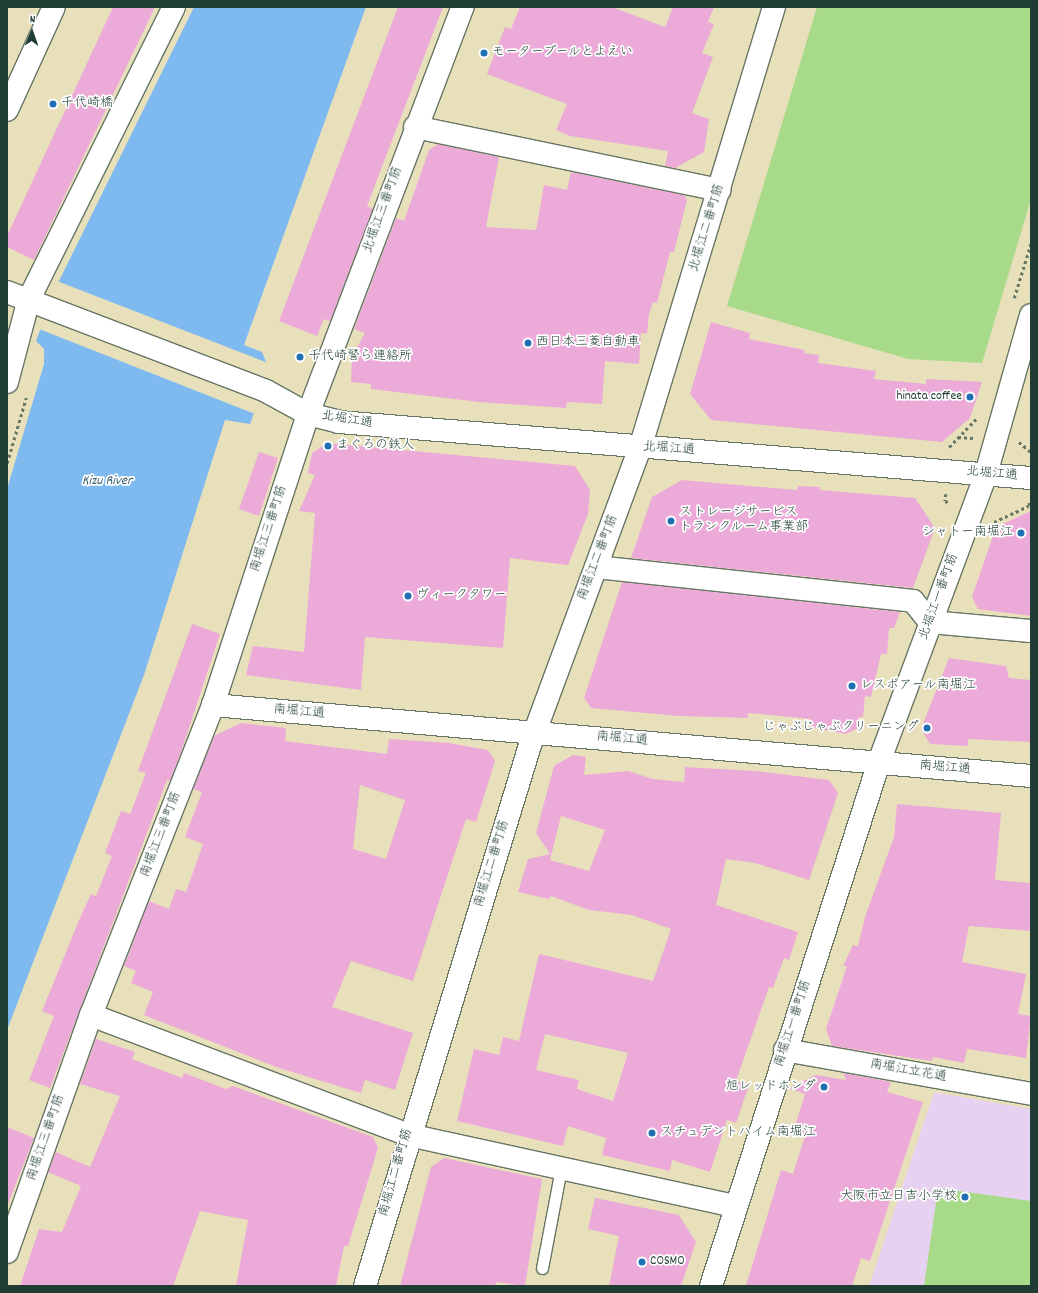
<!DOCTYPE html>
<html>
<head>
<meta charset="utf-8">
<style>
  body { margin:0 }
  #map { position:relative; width:1038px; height:1293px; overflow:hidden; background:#e8e0bb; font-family:Dekko,"Klee One",sans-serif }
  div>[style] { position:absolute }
  .built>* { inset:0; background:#e6d2f0 }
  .green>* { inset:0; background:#a7da89 }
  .water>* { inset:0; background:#7ebaf0 }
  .pier>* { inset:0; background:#e8e0bb }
  .building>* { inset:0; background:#ecaad8 }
  .path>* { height:2.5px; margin-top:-1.25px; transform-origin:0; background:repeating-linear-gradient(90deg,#657663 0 3px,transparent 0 6px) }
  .roads { filter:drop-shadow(1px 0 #657663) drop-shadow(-1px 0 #657663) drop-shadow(0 1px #657663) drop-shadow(0 -1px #657663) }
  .lane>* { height:11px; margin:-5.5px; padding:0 5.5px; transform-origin:5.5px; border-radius:5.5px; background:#fff }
  .street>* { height:22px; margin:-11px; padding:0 11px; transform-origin:11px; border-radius:11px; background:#fff }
  .secondary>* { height:22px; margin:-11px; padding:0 11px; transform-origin:11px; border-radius:11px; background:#fff }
  .dots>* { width:11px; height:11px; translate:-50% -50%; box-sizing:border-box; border:2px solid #fff; border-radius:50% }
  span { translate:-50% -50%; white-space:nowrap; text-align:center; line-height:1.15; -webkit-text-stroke:3.5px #fff; paint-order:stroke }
  .poi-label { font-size:13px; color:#1f3d34 }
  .left { translate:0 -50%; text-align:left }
  .right { translate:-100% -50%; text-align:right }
  .street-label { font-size:13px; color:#1f3d34 }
  .water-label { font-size:14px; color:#3c626c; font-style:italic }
  .frame { position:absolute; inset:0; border:8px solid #1f3d34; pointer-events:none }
  .north { position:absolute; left:12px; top:12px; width:40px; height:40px; -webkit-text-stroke:3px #fff; paint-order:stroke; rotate:2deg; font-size:11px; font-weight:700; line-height:16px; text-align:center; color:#1f3d34 }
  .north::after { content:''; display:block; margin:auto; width:14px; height:18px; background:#1f3d34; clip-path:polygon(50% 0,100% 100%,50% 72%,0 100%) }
</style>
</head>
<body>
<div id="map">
  <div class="built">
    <i style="clip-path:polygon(934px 1092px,1031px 1109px,1031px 1286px,869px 1286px)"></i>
  </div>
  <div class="green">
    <i style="clip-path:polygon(817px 7px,1031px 7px,1031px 199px,982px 363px,908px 359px,727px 306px)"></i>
    <i style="clip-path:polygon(938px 1188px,1031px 1201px,1031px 1286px,924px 1286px)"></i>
  </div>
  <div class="water">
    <i style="clip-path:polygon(194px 7px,366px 7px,244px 345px,262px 352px,269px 369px,250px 424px,225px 420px,144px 675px,7px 1030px,7px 489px,44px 364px,44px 349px,36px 341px,58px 283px)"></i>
  </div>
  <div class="pier">
    <i style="clip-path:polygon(57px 281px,268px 363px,271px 370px,255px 414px,39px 329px)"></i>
  </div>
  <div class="building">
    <i style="clip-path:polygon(113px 7px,155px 7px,34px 260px,7px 247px,7px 236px)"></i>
    <i style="clip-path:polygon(398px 7px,443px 7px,367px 206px,373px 209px,330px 321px,324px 319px,317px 336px,279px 321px)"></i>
    <i style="clip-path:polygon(520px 7px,612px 7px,665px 27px,673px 7px,714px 7px,708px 22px,714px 24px,702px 53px,713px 57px,692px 113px,709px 119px,704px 152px,675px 168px,665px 166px,668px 151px,570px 136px,556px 130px,567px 104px,487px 74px,505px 27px,511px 29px)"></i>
    <i style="clip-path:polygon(438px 144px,499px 157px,486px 227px,536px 230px,544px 185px,567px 190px,571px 172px,684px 195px,687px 200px,674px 252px,670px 252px,657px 303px,653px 302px,649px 314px,647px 334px,641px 333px,639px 364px,605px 361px,602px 404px,567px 402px,566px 408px,479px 402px,371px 389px,371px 384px,351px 382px,352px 356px,365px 333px,354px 329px,396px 218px,404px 221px,429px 150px)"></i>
    <i style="clip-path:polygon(711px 322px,750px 333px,749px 339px,805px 350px,804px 353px,819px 355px,818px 363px,876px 371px,874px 379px,926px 384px,926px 379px,982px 382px,970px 418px,942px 442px,711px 420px,690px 394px)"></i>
    <i style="clip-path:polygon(327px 443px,575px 466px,590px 490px,588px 514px,568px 565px,510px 558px,503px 648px,365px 637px,361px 690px,246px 675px,253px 646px,304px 652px,315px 513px,299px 511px,315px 475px,308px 473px,312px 453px)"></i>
    <i style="clip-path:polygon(259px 452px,278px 458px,259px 516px,239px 509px)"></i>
    <i style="clip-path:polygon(682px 480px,797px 490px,798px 486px,820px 487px,820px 490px,915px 498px,935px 528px,913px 588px,631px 558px,652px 497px)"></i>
    <i style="clip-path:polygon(1031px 511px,1031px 616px,978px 609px,972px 597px,996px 527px)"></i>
    <i style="clip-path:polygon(622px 582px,900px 612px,894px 628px,889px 628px,887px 654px,881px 654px,871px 697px,865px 696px,863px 717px,859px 717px,858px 728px,846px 734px,810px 727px,810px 719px,748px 713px,748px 718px,679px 716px,591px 708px,584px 698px)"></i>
    <i style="clip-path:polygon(192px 624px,220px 634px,181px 752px,170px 781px,167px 780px,50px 1088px,29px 1080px,54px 1016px,42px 1011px,79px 920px,91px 894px,96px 896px,112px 856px,105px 853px,121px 811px,130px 814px,146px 773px,138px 771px)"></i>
    <i style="clip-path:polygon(949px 658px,1006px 666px,1009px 678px,1031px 680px,1031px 742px,968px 739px,968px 746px,930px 744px,921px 729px)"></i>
    <i style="clip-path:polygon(evenodd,241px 723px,286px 728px,285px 741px,387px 754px,389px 739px,449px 743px,488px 750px,495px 761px,476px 822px,466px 819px,413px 981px,351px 961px,332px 1007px,413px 1033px,395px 1090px,365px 1080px,361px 1093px,279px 1068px,144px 1015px,153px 992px,131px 983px,136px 971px,124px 966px,149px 901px,169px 909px,176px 889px,186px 892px,203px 844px,185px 837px,202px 792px,193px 789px,214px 736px,241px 723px,360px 785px,405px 800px,386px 859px,353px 849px,360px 785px)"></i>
    <i style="clip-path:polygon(evenodd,573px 755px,586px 757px,584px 775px,628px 771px,653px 779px,684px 782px,685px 767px,756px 771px,829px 780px,838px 793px,809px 880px,755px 863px,726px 859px,716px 905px,798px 932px,789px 960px,784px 958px,773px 988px,769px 987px,736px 1081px,749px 1085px,736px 1123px,727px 1120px,710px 1172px,672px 1160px,670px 1171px,602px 1155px,606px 1138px,568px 1126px,563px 1146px,457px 1121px,474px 1049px,499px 1055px,503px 1037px,519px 1041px,539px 954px,653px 981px,671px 929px,632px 915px,589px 910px,551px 896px,549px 899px,518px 892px,528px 859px,550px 854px,536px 833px,554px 766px,573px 755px,561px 816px,605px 830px,589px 871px,550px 860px,561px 816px,573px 755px,545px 1034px,628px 1053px,613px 1101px,577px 1089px,579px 1080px,536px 1070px,545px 1034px)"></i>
    <i style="clip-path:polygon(897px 804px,1001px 813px,995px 880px,1031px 883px,1031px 931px,969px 926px,962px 962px,1026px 974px,1018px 1014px,1031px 1016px,1026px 1058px,967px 1049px,964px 1063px,933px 1057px,932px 1061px,832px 1046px,826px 1029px,847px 966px,843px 966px,853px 945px,858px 946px,865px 917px,894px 837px)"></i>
    <i style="clip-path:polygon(96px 1039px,135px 1052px,132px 1059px,182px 1078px,184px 1073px,226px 1089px,233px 1086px,373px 1137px,378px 1148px,348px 1246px,344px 1246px,336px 1286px,236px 1286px,248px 1220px,200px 1211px,173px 1286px,20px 1286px,39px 1229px,62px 1232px,81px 1186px,48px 1172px,56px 1152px,90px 1167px,120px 1096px,80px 1084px)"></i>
    <i style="clip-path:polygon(843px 1073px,891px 1082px,887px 1092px,923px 1102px,870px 1261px,861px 1258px,852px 1286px,746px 1286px,781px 1170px,793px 1174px,805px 1136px,793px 1133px,805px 1094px,788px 1088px,816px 1075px,846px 1080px)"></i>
    <i style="clip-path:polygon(7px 1127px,34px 1138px,8px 1204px,7px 1204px)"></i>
    <i style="clip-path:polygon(444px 1158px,542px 1179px,525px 1286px,496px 1282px,495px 1286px,400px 1286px,431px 1167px)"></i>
    <i style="clip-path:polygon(595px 1198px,679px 1215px,696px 1242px,681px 1286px,609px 1286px,619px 1236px,588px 1229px)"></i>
  </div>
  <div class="path">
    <i style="left:1014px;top:298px;width:58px;rotate:-72.8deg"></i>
    <i style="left:958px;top:437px;width:15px;rotate:4deg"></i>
    <i style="left:1019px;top:442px;width:16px;rotate:40deg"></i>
    <i style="left:949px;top:447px;width:39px;rotate:-46deg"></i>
    <i style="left:7px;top:463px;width:68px;rotate:-73.7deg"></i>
    <i style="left:946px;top:494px;width:7px;rotate:98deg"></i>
    <i style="left:945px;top:501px;width:6px;rotate:18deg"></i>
    <i style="left:994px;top:522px;width:38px;rotate:-25deg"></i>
    <i style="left:1029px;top:506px;width:4px;rotate:-90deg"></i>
  </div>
  <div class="roads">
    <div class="lane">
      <i style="left:542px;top:1268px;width:102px;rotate:-79.2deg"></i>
    </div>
    <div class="street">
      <i style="left:415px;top:127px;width:311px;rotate:11.7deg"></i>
      <i style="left:7px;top:382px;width:86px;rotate:-75.2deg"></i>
      <i style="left:29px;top:299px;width:326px;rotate:-63.6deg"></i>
      <i style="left:596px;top:567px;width:319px;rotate:6.1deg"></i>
      <i style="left:913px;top:601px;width:27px;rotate:51deg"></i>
      <i style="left:930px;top:622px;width:101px;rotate:5.1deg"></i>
      <i style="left:91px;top:1015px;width:340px;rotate:20.7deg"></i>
      <i style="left:409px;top:1135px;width:335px;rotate:12.3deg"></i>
    </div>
    <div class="secondary">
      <i style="left:7px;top:110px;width:113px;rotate:-65.5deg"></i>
      <i style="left:7px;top:292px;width:277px;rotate:20.9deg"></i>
      <i style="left:266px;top:391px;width:48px;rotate:28.7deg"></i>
      <i style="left:308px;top:414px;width:32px;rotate:14deg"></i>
      <i style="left:339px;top:422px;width:694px;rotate:4.63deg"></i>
      <i style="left:213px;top:705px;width:821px;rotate:4.96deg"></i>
      <i style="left:785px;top:1050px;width:250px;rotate:10.1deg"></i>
      <i style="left:7px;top:1252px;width:251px;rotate:-70.5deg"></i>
      <i style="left:91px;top:1015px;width:333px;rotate:-68.5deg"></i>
      <i style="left:213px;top:705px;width:306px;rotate:-71.9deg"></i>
      <i style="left:308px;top:414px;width:436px;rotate:-69.2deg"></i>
      <i style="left:365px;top:1286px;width:566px;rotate:-73.04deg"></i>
      <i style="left:530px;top:745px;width:317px;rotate:-69.7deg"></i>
      <i style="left:640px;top:448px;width:461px;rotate:-73.1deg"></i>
      <i style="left:711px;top:1286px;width:550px;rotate:-72.22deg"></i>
      <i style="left:879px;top:762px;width:307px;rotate:-69.6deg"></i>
      <i style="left:986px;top:474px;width:165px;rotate:-74.2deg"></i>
    </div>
  </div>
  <div class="dots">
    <i style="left:484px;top:53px;background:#1f6fb2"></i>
    <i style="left:53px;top:104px;background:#1f6fb2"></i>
    <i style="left:528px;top:343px;background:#1f6fb2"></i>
    <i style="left:300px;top:357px;background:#1f6fb2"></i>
    <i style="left:970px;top:397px;background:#1f6fb2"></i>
    <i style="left:328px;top:446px;background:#1f6fb2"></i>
    <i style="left:671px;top:521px;background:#1f6fb2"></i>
    <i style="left:1021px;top:533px;background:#1f6fb2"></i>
    <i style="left:408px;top:596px;background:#1f6fb2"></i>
    <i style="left:852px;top:686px;background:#1f6fb2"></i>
    <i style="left:927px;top:728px;background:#1f6fb2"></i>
    <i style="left:824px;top:1087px;background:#1f6fb2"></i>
    <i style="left:652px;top:1133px;background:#1f6fb2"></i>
    <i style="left:965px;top:1197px;background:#1f6fb2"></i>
    <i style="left:642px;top:1262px;background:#1f6fb2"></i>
  </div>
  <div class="poi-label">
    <span class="left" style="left:492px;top:53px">モータープールとよえい</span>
    <span class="left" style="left:61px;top:104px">千代崎橋</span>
    <span class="left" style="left:536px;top:343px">西日本三菱自動車</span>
    <span class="left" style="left:308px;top:357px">千代崎警ら連絡所</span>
    <span class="right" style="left:962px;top:397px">hinata coffee</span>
    <span class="left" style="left:336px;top:446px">まぐろの鉄人</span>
    <span class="left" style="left:679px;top:521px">ストレージサービス<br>トランクルーム事業部</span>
    <span class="right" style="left:1013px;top:533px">シャトー南堀江</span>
    <span class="left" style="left:416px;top:596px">ヴィークタワー</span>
    <span class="left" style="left:860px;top:686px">レスポアール南堀江</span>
    <span class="right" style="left:919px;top:728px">じゃぶじゃぶクリーニング</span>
    <span class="right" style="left:816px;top:1087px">旭レッドホンダ</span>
    <span class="left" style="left:660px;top:1133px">スチュデントハイム南堀江</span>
    <span class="right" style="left:957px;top:1197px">大阪市立日吉小学校</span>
    <span class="left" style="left:650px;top:1262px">COSMO</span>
  </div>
  <div class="street-label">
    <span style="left:384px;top:210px;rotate:-70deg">北堀江三番町筋</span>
    <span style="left:708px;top:228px;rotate:-73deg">北堀江二番町筋</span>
    <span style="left:347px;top:421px;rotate:9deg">北堀江通</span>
    <span style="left:669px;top:450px;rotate:4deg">北堀江通</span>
    <span style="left:992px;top:475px;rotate:5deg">北堀江通</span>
    <span style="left:270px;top:529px;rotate:-72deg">南堀江三番町筋</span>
    <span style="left:599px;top:558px;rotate:-69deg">南堀江二番町筋</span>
    <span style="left:940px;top:597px;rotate:-70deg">北堀江一番町筋</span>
    <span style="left:299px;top:713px;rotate:5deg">南堀江通</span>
    <span style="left:622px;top:740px;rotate:5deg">南堀江通</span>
    <span style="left:945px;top:769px;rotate:5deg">南堀江通</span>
    <span style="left:162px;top:835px;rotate:-69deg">南堀江三番町筋</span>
    <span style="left:493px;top:864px;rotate:-73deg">南堀江二番町筋</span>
    <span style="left:794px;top:1024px;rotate:-72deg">南堀江一番町筋</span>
    <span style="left:908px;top:1072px;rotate:10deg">南堀江立花通</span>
    <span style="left:47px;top:1138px;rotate:-71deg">南堀江三番町筋</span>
    <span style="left:397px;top:1173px;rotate:-74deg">南堀江二番町筋</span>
  </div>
  <div class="water-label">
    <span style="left:107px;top:481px">Kizu River</span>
  </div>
  <div class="frame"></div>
  <div class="north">N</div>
</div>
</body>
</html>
